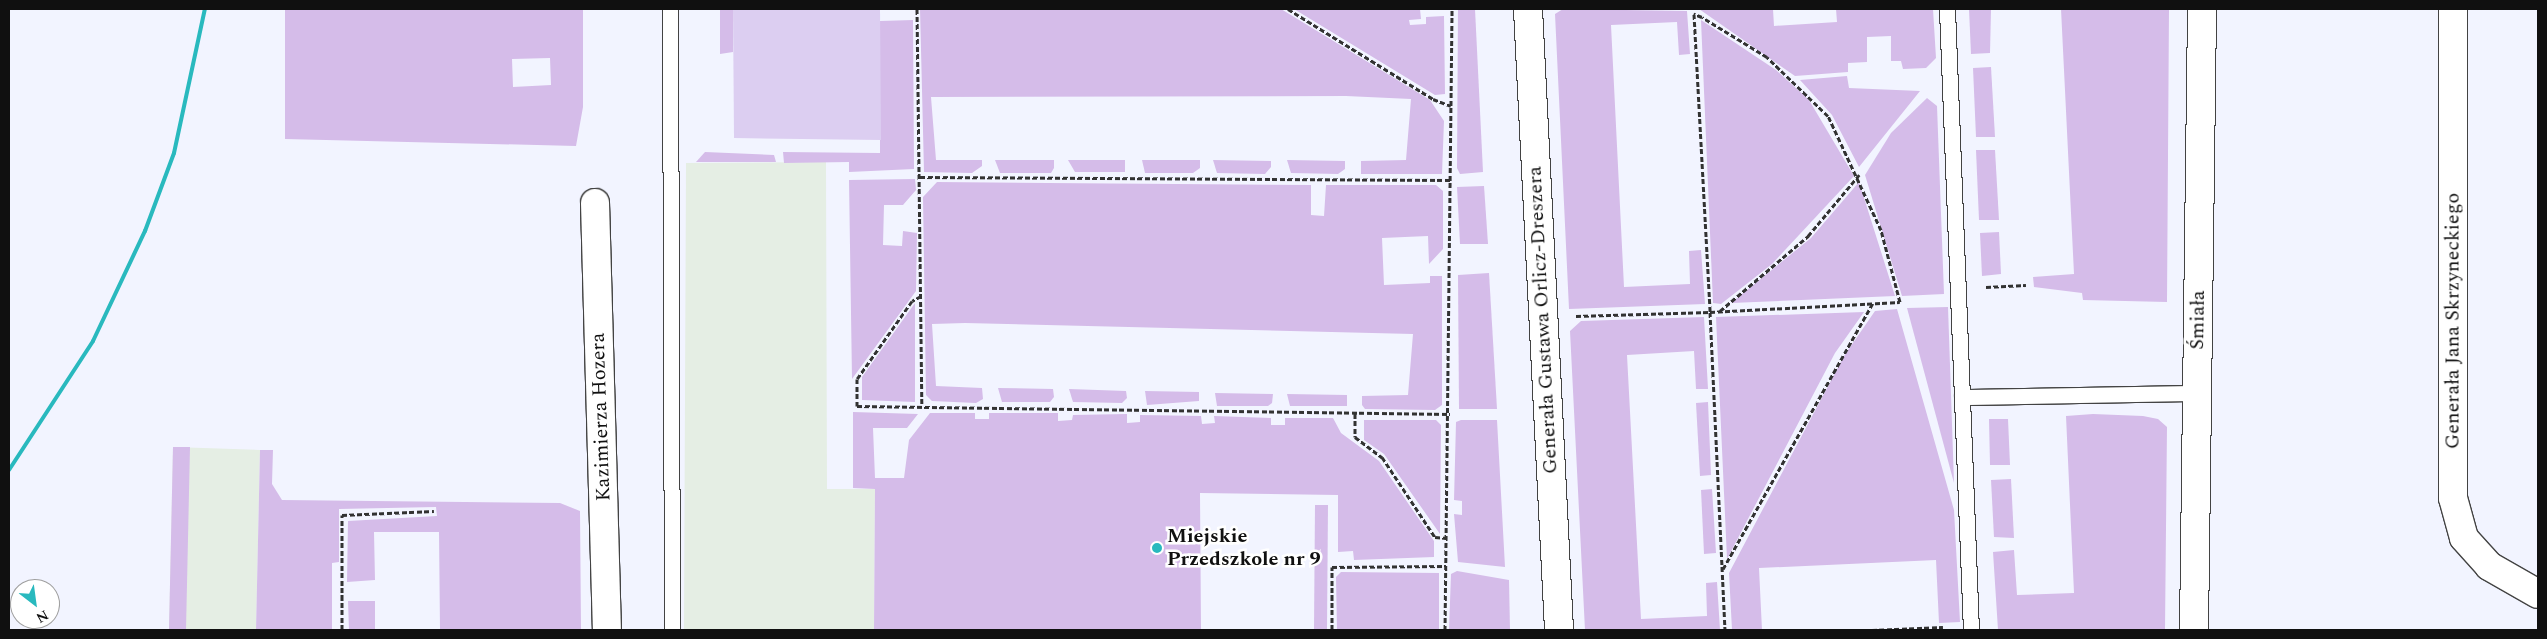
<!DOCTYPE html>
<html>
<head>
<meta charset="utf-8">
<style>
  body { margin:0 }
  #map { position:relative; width:2547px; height:639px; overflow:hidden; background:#f2f4ff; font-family:Spectral,serif }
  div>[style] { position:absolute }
  .industrial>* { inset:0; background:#e5eee4 }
  .green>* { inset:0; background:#d5bce9 }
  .pitch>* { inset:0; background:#dccef1 }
  .path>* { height:3px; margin-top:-1.5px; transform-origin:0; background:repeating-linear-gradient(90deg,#323232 0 5px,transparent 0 7.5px) }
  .roads { filter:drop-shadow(1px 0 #434343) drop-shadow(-1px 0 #434343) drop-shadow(0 1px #434343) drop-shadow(0 -1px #434343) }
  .service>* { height:15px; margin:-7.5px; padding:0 7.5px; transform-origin:7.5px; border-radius:7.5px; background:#fff }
  .minor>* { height:28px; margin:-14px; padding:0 14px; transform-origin:14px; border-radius:14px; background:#fff }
  .rail>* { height:4px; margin:-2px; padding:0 2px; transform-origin:2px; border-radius:2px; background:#29b9be }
  .dots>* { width:14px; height:14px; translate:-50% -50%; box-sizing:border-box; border:2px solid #fff; border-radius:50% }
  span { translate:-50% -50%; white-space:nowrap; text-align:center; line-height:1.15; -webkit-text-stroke:5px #fff; paint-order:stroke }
  .street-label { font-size:20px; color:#101010 }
  .poi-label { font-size:20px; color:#101010; font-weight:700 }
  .left { translate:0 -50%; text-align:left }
  .frame { position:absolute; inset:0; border:10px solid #101010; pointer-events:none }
  .north { position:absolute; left:10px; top:579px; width:50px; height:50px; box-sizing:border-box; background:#fff; border:1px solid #9f9f9f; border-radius:50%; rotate:150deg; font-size:14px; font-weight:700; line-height:20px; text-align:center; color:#101010 }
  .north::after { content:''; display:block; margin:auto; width:18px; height:22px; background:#29b9be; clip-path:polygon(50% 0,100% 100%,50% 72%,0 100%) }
</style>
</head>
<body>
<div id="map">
  <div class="industrial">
    <i style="clip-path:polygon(826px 162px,827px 489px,875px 489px,874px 630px,684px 630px,686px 163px)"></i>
    <i style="clip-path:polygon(173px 447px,260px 450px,256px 630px,169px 630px)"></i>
  </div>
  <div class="green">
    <i style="clip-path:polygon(evenodd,285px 9px,583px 9px,583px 107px,576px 146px,285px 139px,285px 9px,550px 58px,551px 85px,513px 87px,512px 59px,550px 58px)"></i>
    <i style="clip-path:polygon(720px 9px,733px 9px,733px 52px,720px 54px)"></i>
    <i style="clip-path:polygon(920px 9px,1281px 9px,1430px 100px,1444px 121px,1442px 174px,1361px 174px,1361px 161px,1406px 160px,1411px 99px,1346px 96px,931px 97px,936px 160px,982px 160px,982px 166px,972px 173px,924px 172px)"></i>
    <i style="clip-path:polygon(1294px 9px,1420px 9px,1421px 19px,1409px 20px,1410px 25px,1426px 24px,1426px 17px,1444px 16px,1445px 94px,1435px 95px)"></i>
    <i style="clip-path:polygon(1458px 9px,1475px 9px,1483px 172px,1460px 174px,1457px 168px)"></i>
    <i style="clip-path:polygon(1563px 9px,1687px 11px,1690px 54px,1679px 55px,1677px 22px,1611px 25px,1624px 287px,1690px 284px,1689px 251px,1701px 250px,1705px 304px,1569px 309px,1555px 14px)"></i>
    <i style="clip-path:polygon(1699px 9px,1773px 9px,1774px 26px,1837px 22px,1836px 9px,1933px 9px,1936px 58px,1926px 68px,1903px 69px,1901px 61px,1891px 61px,1891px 36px,1867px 37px,1867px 62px,1848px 63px,1848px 72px,1795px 76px)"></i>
    <i style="clip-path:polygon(1969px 9px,1991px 9px,1990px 53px,1971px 54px)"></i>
    <i style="clip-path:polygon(2061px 9px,2169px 9px,2167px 302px,2083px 300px,2082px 293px,2034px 287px,2033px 277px,2074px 274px)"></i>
    <i style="clip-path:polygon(913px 20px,914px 169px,849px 172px,849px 162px,784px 163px,783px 152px,880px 153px,880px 21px)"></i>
    <i style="clip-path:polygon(1701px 20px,1776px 70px,1809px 100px,1854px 176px,1772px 264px,1721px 304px,1713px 303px)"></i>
    <i style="clip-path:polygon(1991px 67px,1995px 137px,1976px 137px,1973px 68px)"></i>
    <i style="clip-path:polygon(1847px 76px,1849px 88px,1920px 91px,1859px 167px,1832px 115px,1800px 80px)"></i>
    <i style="clip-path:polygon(1927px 98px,1937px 106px,1944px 294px,1902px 296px,1865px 175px,1891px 133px)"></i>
    <i style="clip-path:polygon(1976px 150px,1995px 150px,1999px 220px,1979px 220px)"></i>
    <i style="clip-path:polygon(705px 152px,774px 155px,776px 162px,696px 162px)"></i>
    <i style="clip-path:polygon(995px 160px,1054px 160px,1054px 168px,1051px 173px,1000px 173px)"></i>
    <i style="clip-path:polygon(1068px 160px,1125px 160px,1125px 172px,1075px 172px)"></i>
    <i style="clip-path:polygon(1142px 160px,1200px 160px,1200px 168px,1193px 173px,1145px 173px)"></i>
    <i style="clip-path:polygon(1213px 160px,1271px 161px,1271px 167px,1265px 174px,1217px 173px)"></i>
    <i style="clip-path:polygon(1287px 160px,1345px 161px,1345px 169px,1338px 174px,1291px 173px)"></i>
    <i style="clip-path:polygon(915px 179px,916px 190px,903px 205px,884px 205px,883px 245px,902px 246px,903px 231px,917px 233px,916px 291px,852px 379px,849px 180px)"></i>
    <i style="clip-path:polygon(937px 182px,1311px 185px,1311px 215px,1324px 216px,1326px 185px,1436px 185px,1443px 191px,1443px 249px,1429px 264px,1428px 236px,1382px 238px,1384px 285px,1430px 283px,1430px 276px,1442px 276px,1442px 405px,1435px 410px,1365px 409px,1362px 405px,1362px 396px,1408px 395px,1413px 334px,965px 323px,932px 324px,936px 386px,982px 388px,983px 399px,976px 403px,932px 401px,926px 395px,923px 197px)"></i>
    <i style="clip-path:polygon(1859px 182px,1895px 296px,1731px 303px,1811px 238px)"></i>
    <i style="clip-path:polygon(1484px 186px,1488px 244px,1460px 244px,1457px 187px)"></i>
    <i style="clip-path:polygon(1999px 232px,2001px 274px,1982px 276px,1980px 233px)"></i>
    <i style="clip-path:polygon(1489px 273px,1497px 409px,1459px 409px,1458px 275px)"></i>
    <i style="clip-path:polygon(915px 303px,915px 402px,862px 400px,862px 377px)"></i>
    <i style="clip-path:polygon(1948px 307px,1954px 483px,1907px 308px)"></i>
    <i style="clip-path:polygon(1897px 309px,1954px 510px,1960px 622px,1939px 623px,1936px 560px,1759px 568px,1762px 630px,1732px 630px,1729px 573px,1844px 356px,1875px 311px)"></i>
    <i style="clip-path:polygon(1864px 312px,1835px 353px,1727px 559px,1716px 317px)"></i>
    <i style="clip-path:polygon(1704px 317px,1708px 389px,1696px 389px,1694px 351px,1627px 355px,1641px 619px,1707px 616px,1706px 583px,1717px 582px,1720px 630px,1585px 630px,1570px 331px,1581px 321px)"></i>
    <i style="clip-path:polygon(998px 388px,1053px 389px,1054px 397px,1050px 402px,1002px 402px)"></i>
    <i style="clip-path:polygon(1069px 389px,1126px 391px,1127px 398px,1122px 403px,1073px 402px)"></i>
    <i style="clip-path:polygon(1145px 391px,1199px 392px,1199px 401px,1147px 405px)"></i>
    <i style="clip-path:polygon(1215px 393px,1273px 394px,1272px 403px,1268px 406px,1217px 406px)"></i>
    <i style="clip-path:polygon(1287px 394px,1347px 395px,1347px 406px,1290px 406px)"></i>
    <i style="clip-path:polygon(1708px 402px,1711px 475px,1700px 476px,1696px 403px)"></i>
    <i style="clip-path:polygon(853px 412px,918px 414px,907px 428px,873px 428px,875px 478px,904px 478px,909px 440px,930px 413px,975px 413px,975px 419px,989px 419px,989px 413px,1058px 413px,1058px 421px,1072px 420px,1073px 415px,1127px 414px,1127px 423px,1140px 422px,1140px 415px,1201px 416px,1202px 424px,1215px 423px,1214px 416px,1271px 418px,1271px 425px,1285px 425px,1285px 418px,1333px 418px,1341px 433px,1379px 461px,1434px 541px,1434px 557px,1354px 560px,1353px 551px,1338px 552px,1338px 495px,1200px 493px,1201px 630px,874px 630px,875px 489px,853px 488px)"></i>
    <i style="clip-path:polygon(2093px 414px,2143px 416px,2158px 419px,2167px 427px,2165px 630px,1998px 630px,1993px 552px,2014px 550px,2017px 595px,2074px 593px,2066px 416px)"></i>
    <i style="clip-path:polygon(1989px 419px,2008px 419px,2010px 465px,1990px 465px)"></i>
    <i style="clip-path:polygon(1364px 420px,1436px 420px,1441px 425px,1440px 534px,1384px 454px,1364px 440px)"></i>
    <i style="clip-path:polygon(1461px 420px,1497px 420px,1505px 567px,1458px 562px,1454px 514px,1462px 515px,1462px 501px,1454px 500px,1456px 422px)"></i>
    <i style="clip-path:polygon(173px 447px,190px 447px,186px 630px,169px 630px)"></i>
    <i style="clip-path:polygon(260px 450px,273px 450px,272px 484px,282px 500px,560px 503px,580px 511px,581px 630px,440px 630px,439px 532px,374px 532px,375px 580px,347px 582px,348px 521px,437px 516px,436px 507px,339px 509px,339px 562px,332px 563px,332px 630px,256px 630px)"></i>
    <i style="clip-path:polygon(2011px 479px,2014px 538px,1994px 537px,1991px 480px)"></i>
    <i style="clip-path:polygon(1712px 489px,1716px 553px,1704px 554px,1701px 490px)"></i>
    <i style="clip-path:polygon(1315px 505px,1328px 505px,1327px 630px,1314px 630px)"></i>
    <i style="clip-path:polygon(1457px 571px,1509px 580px,1510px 630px,1449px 630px,1451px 574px)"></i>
    <i style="clip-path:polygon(1341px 572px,1439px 573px,1439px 630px,1337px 630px,1336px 577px)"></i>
    <i style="clip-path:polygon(348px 601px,375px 601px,375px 630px,349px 630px)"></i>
  </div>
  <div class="pitch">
    <i style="clip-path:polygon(733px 9px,880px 9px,881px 140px,734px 138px)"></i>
  </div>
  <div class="path">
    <i style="left:917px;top:9px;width:396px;rotate:89.3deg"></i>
    <i style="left:1288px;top:9px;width:171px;rotate:31.8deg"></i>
    <i style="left:1433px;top:99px;width:19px;rotate:21deg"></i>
    <i style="left:920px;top:177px;width:530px;rotate:0.32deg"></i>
    <i style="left:1986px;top:287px;width:40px;rotate:-2.9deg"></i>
    <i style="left:921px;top:296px;width:10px;rotate:151deg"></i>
    <i style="left:912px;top:301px;width:95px;rotate:125.2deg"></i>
    <i style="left:857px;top:379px;width:27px;rotate:90deg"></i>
    <i style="left:857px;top:406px;width:593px;rotate:0.77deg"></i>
    <i style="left:1720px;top:311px;width:116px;rotate:-40.4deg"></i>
    <i style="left:1808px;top:236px;width:80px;rotate:-50.1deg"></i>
    <i style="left:1576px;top:316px;width:134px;rotate:-1.7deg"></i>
    <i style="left:1710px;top:312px;width:190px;rotate:-3deg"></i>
    <i style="left:1900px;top:302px;width:74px;rotate:-104.8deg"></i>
    <i style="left:1881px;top:230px;width:126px;rotate:-114.9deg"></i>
    <i style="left:1828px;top:116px;width:85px;rotate:-136deg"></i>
    <i style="left:1767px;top:57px;width:76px;rotate:-148.4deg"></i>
    <i style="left:1702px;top:17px;width:9px;rotate:-159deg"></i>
    <i style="left:1694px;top:14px;width:298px;rotate:86.9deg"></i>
    <i style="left:1710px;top:312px;width:318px;rotate:87.3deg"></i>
    <i style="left:1355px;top:413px;width:24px;rotate:90deg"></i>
    <i style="left:1355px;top:437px;width:34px;rotate:37deg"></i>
    <i style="left:1382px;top:457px;width:96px;rotate:56.5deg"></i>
    <i style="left:1435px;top:537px;width:12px;rotate:5deg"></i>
    <i style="left:1723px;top:569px;width:305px;rotate:-60.6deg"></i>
    <i style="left:342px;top:630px;width:115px;rotate:-90deg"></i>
    <i style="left:342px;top:515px;width:92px;rotate:-2.5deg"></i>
    <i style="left:1332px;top:630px;width:63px;rotate:-90deg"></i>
    <i style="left:1332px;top:567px;width:114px;rotate:-0.5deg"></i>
    <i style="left:1445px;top:630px;width:621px;rotate:-89.35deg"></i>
    <i style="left:1872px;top:630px;width:71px;rotate:-2.4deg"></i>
  </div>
  <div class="roads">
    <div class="service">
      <i style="left:670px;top:9px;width:621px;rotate:89.82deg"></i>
      <i style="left:1947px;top:9px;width:621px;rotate:87.79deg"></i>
      <i style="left:1962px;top:397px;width:235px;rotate:-1deg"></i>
    </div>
    <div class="minor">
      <i style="left:1528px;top:9px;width:622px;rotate:87.14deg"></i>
      <i style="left:2453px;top:9px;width:489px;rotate:90deg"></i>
      <i style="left:2453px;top:498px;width:41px;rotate:74.6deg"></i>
      <i style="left:2464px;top:538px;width:38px;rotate:48deg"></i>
      <i style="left:2489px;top:566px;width:56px;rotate:29.7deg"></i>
      <i style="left:595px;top:203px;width:427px;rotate:88.4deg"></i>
      <i style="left:2194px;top:630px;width:621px;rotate:-89.26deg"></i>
    </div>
  </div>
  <div class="rail">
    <i style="left:9px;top:470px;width:154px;rotate:-56.9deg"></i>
    <i style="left:93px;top:341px;width:122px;rotate:-64.7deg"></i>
    <i style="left:145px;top:231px;width:83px;rotate:-69.6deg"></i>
    <i style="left:174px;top:153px;width:147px;rotate:-77.9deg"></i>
  </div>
  <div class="dots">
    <i style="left:1157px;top:548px;background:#29b9be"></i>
  </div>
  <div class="street-label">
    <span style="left:1543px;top:320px;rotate:-93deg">Generała Gustawa Orlicz-Dreszera</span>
    <span style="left:2198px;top:320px;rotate:-89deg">Śmiała</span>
    <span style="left:2453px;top:321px;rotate:-90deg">Generała Jana Skrzyneckiego</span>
    <span style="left:601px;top:417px;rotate:-92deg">Kazimierza Hozera</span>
  </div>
  <div class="poi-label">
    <span class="left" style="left:1167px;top:548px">Miejskie<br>Przedszkole nr 9</span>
  </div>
  <div class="frame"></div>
  <div class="north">N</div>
</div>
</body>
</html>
